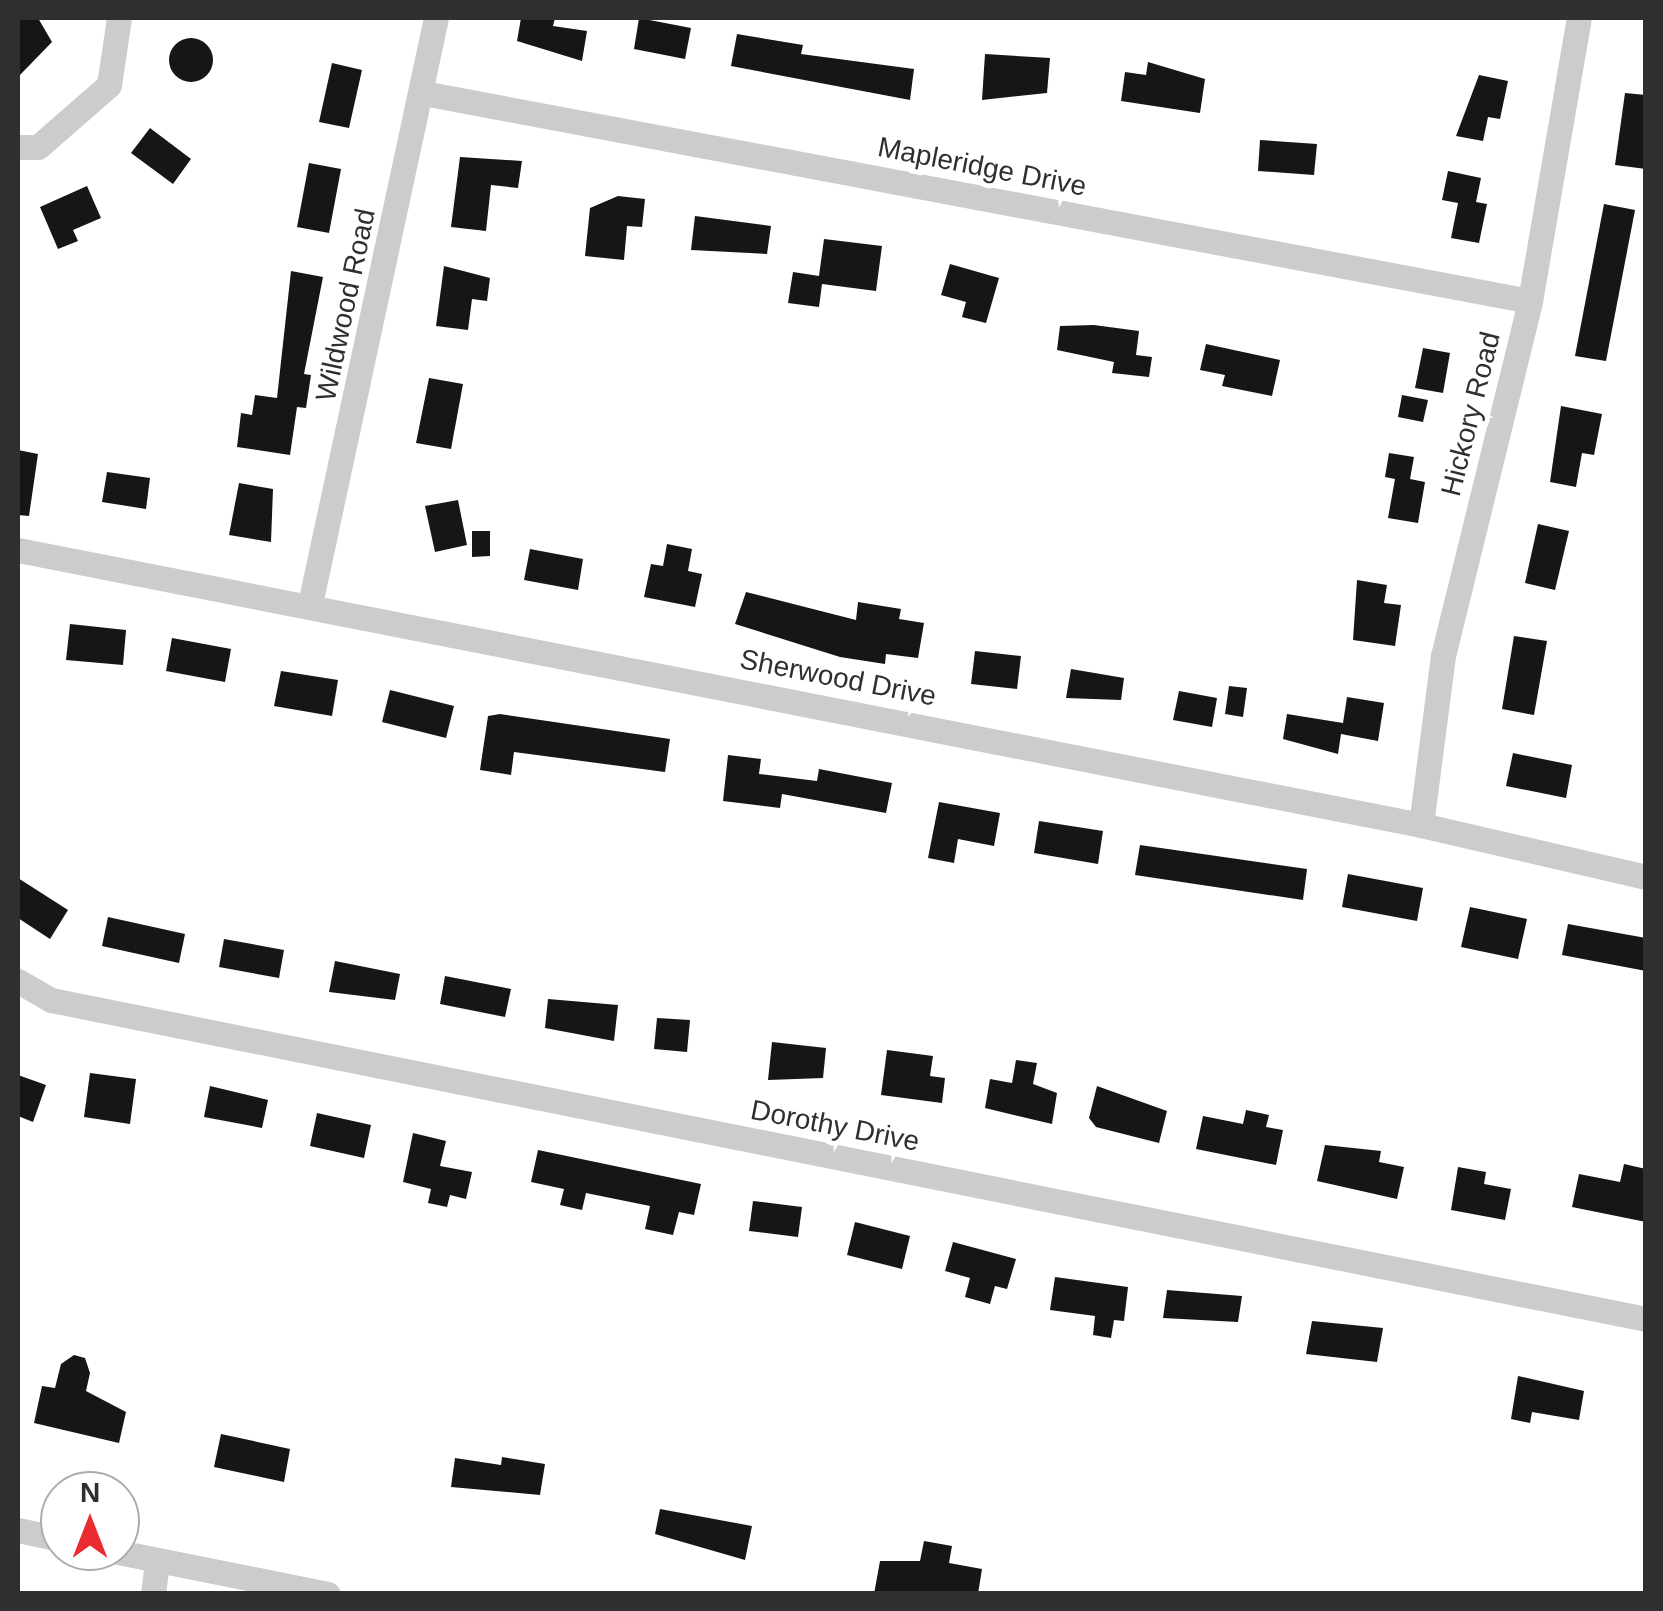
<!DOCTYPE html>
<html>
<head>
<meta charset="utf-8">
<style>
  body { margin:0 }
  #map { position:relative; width:1663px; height:1611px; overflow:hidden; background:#fff; font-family:Helvetica,sans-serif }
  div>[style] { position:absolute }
  .building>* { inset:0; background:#161616 }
  .round { border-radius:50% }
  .street>* { height:25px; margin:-12.5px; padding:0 12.5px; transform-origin:12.5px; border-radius:12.5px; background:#ccc }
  span { translate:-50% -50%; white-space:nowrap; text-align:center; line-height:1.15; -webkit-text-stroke:10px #fff; paint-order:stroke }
  .street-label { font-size:28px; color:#2f2f2f }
  .frame { position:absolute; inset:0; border:20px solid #2f2f2f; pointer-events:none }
  .north { position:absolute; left:40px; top:1471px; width:100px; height:100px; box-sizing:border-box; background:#fff; border:2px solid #acacac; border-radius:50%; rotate:0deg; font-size:28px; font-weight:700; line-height:40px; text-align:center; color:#2f2f2f }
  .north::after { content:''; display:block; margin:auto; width:35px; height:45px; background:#ea2c30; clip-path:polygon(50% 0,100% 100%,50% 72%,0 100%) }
</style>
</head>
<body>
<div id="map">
  <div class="building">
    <i style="clip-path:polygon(18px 18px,38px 18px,52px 42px,18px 77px)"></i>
    <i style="clip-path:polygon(521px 18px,555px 18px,553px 26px,587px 31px,582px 61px,517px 41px)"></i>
    <i style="clip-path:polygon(639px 18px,691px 28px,685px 59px,634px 49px)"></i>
    <i style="clip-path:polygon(737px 34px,803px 45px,801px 54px,914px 69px,910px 100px,731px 66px)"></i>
    <i class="round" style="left:169px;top:38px;width:44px;height:44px"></i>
    <i style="clip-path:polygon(985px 54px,1050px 58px,1047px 93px,982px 100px)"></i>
    <i style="clip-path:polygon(1148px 62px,1205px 79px,1200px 113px,1121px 101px,1125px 72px,1146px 75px)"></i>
    <i style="clip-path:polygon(332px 63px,362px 70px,349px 128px,319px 122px)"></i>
    <i style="clip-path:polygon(1479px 75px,1508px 81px,1500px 119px,1488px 117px,1483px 141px,1456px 136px)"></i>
    <i style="clip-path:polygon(1625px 93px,1646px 95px,1646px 169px,1615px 165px)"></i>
    <i style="clip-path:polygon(150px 128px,191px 159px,173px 184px,131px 153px)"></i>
    <i style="clip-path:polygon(1260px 140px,1317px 144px,1314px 175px,1258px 171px)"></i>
    <i style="clip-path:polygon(460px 157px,522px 161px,518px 188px,491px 185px,486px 231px,451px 227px)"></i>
    <i style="clip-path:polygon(309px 163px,341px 169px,329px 233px,297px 227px)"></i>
    <i style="clip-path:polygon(1448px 171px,1481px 178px,1476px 202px,1487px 204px,1479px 243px,1451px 238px,1458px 203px,1442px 200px)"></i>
    <i style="clip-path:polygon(87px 186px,101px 218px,73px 230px,78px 241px,58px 249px,40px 207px)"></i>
    <i style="clip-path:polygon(618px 196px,645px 199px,642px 227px,627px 226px,624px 260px,585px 256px,590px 208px)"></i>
    <i style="clip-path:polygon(1604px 204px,1635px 210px,1606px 361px,1575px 356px)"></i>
    <i style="clip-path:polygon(695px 216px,771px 226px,767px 254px,691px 250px)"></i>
    <i style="clip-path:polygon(824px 239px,882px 246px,876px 291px,822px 284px,819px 307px,788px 303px,793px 272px,819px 276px)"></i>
    <i style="clip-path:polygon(950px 264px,999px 278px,986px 323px,962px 317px,966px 302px,941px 295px)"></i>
    <i style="clip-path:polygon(444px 266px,490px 278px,487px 301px,472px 299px,468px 330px,436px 326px)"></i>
    <i style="clip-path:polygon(291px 271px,323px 277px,304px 374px,311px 375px,306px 408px,297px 407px,290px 455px,237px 447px,241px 413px,252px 415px,255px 395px,277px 398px)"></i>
    <i style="clip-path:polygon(1094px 325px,1139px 331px,1136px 355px,1152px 357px,1149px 377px,1112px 373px,1114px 362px,1057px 350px,1060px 326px)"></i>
    <i style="clip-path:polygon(1206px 344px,1280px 360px,1272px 396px,1222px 386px,1225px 375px,1200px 370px)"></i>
    <i style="clip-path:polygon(1423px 348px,1450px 353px,1443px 393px,1415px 388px)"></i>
    <i style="clip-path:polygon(429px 378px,463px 384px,451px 449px,416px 443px)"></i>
    <i style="clip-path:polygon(1402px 395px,1428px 400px,1423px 422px,1398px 417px)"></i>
    <i style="clip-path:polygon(1561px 406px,1602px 414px,1594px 455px,1582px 453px,1576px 487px,1550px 482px)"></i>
    <i style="clip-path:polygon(18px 450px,38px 454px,29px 516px,18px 515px)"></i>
    <i style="clip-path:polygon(1389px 453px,1414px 457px,1410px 479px,1425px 482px,1418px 523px,1388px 518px,1395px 479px,1385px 477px)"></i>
    <i style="clip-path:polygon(107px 472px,150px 478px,146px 509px,102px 502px)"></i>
    <i style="clip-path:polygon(239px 483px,273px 489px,271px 542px,229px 535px)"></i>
    <i style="clip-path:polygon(458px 500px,467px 545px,435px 552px,425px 506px)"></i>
    <i style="clip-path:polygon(1538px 524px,1569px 531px,1555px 590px,1525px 583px)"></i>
    <i style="clip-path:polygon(472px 531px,490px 531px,490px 556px,472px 557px)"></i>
    <i style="clip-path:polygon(667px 544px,692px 549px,688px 571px,702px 574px,695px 607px,644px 597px,651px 564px,663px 566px)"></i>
    <i style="clip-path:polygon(530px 549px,583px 559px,578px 590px,524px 580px)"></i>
    <i style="clip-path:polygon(1357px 580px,1387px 585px,1384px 603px,1401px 605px,1395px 646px,1353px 640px)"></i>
    <i style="clip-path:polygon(746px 592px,856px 620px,858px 602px,901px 609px,899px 619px,924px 623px,918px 658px,886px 654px,885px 664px,840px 657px,735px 624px)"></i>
    <i style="clip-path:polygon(70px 624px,126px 630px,123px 665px,66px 660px)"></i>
    <i style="clip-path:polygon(1514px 636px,1547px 641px,1534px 715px,1502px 709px)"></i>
    <i style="clip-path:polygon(172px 638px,231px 649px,225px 682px,166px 671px)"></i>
    <i style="clip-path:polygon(975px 651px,1021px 656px,1017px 689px,971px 684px)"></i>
    <i style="clip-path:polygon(1071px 669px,1124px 678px,1121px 700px,1066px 698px)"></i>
    <i style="clip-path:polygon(281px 671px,338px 680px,332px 716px,274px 706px)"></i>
    <i style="clip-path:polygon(1229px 686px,1247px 688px,1243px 717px,1225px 714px)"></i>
    <i style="clip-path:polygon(390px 690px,454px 706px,446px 738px,382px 722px)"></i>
    <i style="clip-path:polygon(1179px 691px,1217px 698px,1212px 727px,1173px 720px)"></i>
    <i style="clip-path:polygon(1347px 697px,1384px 703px,1378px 741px,1341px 734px,1338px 754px,1283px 739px,1287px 714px,1343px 723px)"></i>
    <i style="clip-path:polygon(500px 714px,670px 739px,665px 772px,514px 752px,511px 775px,480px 770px,488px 716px)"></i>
    <i style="clip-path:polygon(1513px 753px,1572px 765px,1566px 798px,1506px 786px)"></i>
    <i style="clip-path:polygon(728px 755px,761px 759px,759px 774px,817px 781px,819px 769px,892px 783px,886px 813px,782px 794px,780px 808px,723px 801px)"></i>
    <i style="clip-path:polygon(939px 802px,1000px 813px,994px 846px,958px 839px,954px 863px,928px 858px)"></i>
    <i style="clip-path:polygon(1039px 821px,1103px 831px,1098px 864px,1034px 853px)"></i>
    <i style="clip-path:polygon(1140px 845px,1307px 869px,1303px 900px,1135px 875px)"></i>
    <i style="clip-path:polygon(1348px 874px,1423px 888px,1417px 921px,1342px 907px)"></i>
    <i style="clip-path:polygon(18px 878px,68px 910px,50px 939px,18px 918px)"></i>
    <i style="clip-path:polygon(1470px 907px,1527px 919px,1518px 959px,1461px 947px)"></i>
    <i style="clip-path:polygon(108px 917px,185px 934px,179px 963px,102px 946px)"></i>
    <i style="clip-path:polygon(1568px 924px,1646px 938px,1646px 971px,1562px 955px)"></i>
    <i style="clip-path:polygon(224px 939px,284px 950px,279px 978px,219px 967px)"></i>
    <i style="clip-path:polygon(335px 961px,400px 974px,395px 1000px,329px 992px)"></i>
    <i style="clip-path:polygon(445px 976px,511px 989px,505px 1017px,440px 1004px)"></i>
    <i style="clip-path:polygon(548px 999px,618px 1005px,614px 1041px,545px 1028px)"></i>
    <i style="clip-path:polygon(657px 1018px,690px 1020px,687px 1052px,654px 1049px)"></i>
    <i style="clip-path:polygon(772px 1042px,826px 1048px,823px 1078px,768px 1080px)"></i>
    <i style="clip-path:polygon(887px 1050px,933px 1056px,930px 1076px,945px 1078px,942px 1103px,881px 1095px)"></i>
    <i style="clip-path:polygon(1016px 1060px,1037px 1063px,1033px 1084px,1057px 1093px,1052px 1124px,985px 1108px,990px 1079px,1012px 1083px)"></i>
    <i style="clip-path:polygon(90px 1073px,136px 1079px,130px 1124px,84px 1117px)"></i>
    <i style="clip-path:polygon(18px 1075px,46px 1085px,33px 1122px,18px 1116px)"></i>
    <i style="clip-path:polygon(210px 1086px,268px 1100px,262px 1128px,204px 1117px)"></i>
    <i style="clip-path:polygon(1097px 1086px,1167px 1111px,1159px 1143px,1096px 1127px,1089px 1118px)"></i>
    <i style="clip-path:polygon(1246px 1110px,1269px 1115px,1266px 1127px,1283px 1130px,1276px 1165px,1196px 1149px,1203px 1116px,1243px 1124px)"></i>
    <i style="clip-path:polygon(317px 1113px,371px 1125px,364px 1158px,310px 1146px)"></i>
    <i style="clip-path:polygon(413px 1133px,446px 1141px,440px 1166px,472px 1172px,466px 1199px,450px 1195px,447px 1207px,428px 1203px,431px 1189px,403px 1182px)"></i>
    <i style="clip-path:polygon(1325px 1145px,1381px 1151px,1379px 1162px,1404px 1167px,1397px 1199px,1317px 1181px)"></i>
    <i style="clip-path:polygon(538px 1150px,701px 1184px,694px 1215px,679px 1212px,673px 1235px,645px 1229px,650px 1206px,586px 1193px,582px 1210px,560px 1205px,564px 1189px,531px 1182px)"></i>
    <i style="clip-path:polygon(1624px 1164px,1646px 1169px,1646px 1222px,1572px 1207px,1579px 1174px,1620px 1182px)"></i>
    <i style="clip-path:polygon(1458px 1167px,1486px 1172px,1484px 1184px,1511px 1189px,1505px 1220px,1451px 1210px)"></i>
    <i style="clip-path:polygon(753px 1201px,802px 1207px,798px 1237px,749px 1231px)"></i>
    <i style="clip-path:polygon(855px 1222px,910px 1236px,902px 1269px,847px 1255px)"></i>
    <i style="clip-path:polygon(953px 1242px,1016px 1259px,1007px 1289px,995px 1286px,990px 1304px,965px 1297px,970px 1278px,945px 1271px)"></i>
    <i style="clip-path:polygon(1055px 1277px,1128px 1287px,1124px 1321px,1114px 1320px,1111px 1338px,1093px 1335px,1095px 1316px,1050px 1310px)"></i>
    <i style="clip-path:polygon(1167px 1290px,1242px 1296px,1238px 1322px,1163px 1318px)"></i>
    <i style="clip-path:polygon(1312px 1321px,1383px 1328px,1377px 1362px,1306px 1354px)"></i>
    <i style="clip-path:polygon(74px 1355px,85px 1358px,90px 1373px,86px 1391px,126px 1412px,119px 1443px,34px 1423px,42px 1386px,55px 1388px,61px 1364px)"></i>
    <i style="clip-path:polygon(1518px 1376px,1584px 1391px,1579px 1420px,1532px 1412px,1530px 1423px,1511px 1419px)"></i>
    <i style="clip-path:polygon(221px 1434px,290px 1449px,284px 1482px,214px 1467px)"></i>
    <i style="clip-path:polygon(502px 1457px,545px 1464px,540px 1495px,451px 1487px,455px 1458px,501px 1465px)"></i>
    <i style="clip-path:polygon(660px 1509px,752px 1526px,745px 1560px,655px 1534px)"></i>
    <i style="clip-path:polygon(924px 1541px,952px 1546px,949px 1563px,982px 1569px,978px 1594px,874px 1594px,880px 1561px,920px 1561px)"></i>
  </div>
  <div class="street">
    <i style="left:423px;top:93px;width:1126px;rotate:10.64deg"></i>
    <i style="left:18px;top:147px;width:20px"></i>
    <i style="left:38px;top:147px;width:94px;rotate:-41.1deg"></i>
    <i style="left:109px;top:85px;width:68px;rotate:-81.5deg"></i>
    <i style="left:18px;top:550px;width:1430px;rotate:11.09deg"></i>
    <i style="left:1421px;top:825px;width:231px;rotate:13deg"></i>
    <i style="left:310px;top:604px;width:599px;rotate:-77.87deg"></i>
    <i style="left:1421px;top:825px;width:170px;rotate:-82.6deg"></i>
    <i style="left:1443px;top:656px;width:366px;rotate:-76.2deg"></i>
    <i style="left:1530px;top:301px;width:287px;rotate:-80.2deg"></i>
    <i style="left:18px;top:981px;width:38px;rotate:30deg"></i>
    <i style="left:51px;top:1000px;width:1627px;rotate:11.31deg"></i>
    <i style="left:18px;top:1530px;width:43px;rotate:12.1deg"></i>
    <i style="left:113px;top:1551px;width:219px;rotate:11.3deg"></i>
    <i style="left:153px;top:1594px;width:33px;rotate:-83deg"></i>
  </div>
  <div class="street-label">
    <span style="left:982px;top:167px;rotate:11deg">Mapleridge Drive</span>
    <span style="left:346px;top:305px;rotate:-78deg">Wildwood Road</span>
    <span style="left:1471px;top:414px;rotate:-76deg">Hickory Road</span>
    <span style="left:838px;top:678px;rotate:11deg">Sherwood Drive</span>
    <span style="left:835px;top:1126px;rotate:11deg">Dorothy Drive</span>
  </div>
  <div class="frame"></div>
  <div class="north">N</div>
</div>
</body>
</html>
